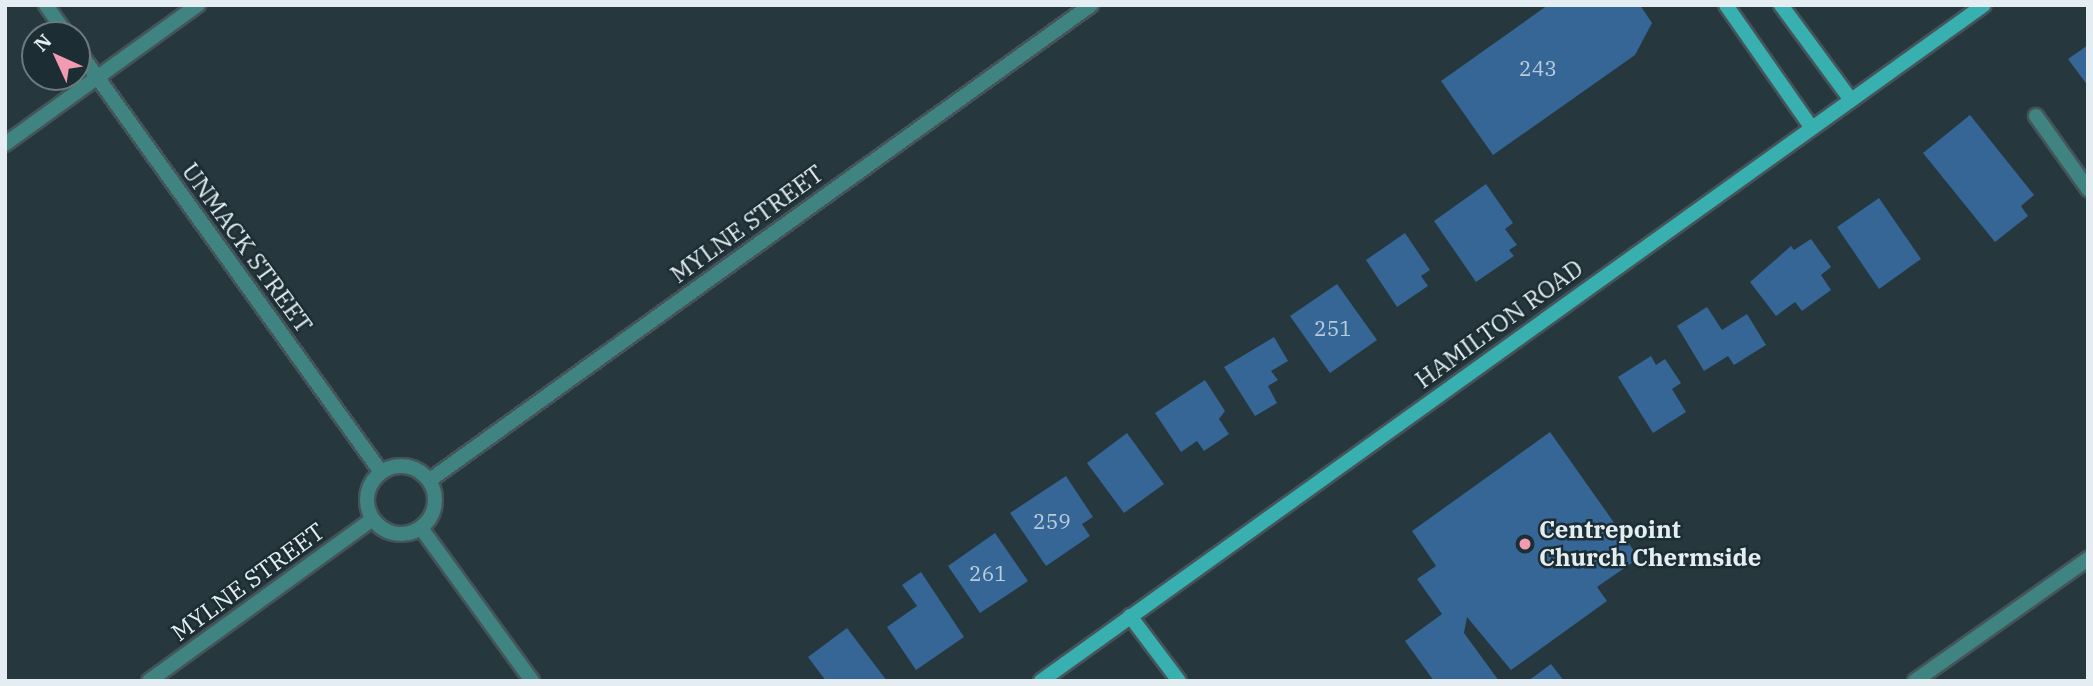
<!DOCTYPE html>
<html>
<head>
<meta charset="utf-8">
<style>
  body { margin:0 }
  #map { position:relative; width:2093px; height:686px; overflow:hidden; background:#26373d; font-family:"IBM Plex Serif",serif }
  div>[style] { position:absolute }
  .building>* { inset:0; background:#356695 }
  .roads { filter:drop-shadow(2px 0 #44545a) drop-shadow(-2px 0 #44545a) drop-shadow(0 2px #44545a) drop-shadow(0 -2px #44545a) }
  .street>* { height:14px; margin:-7px; padding:0 7px; transform-origin:7px; border-radius:7px; background:#408482 }
  .street>.ring { margin:-7px; padding:0; box-sizing:content-box; background:none; border:14px solid #408482; border-radius:50% }
  .secondary>* { height:14px; margin:-7px; padding:0 7px; transform-origin:7px; border-radius:7px; background:#38b0af }
  .dots>* { width:19px; height:19px; translate:-50% -50%; box-sizing:border-box; border:4px solid #1c2d33; border-radius:50% }
  span { translate:-50% -50%; white-space:nowrap; text-align:center; line-height:1.15; -webkit-text-stroke:5px #1c2d33; paint-order:stroke }
  .number-label { font-size:21px; color:#b8ccdb }
  .number-label span { -webkit-text-stroke-width:0 }
  .street-label { font-size:24px; color:#e4eef2 }
  .poi-label { font-size:24px; color:#e4eef2; font-weight:700 }
  .left { translate:0 -50%; text-align:left }
  .frame { position:absolute; inset:0; border:7px solid #e4eef2; pointer-events:none }
  .north { position:absolute; left:21px; top:21px; width:70px; height:70px; box-sizing:border-box; background:#1c2d33; border:2px solid #6c7a7f; border-radius:50%; rotate:315deg; font-size:19px; font-weight:700; line-height:28px; text-align:center; color:#e4eef2 }
  .north::after { content:''; display:block; margin:auto; width:24px; height:32px; background:#f19ab2; clip-path:polygon(50% 0,100% 100%,50% 72%,0 100%) }
</style>
</head>
<body>
<div id="map">
  <div class="building">
    <i style="clip-path:polygon(1548px 5px,1640px 5px,1652px 23px,1635px 55px,1493px 155px,1441px 81px)"></i>
    <i style="clip-path:polygon(2088px 45px,2088px 86px,2068px 59px)"></i>
    <i style="clip-path:polygon(1970px 115px,2034px 195px,2021px 206px,2028px 216px,1995px 242px,1923px 153px)"></i>
    <i style="clip-path:polygon(1486px 184px,1513px 223px,1505px 229px,1517px 245px,1509px 250px,1514px 256px,1476px 282px,1434px 221px)"></i>
    <i style="clip-path:polygon(1879px 198px,1921px 259px,1879px 289px,1837px 227px)"></i>
    <i style="clip-path:polygon(1405px 233px,1430px 270px,1421px 276px,1428px 286px,1397px 307px,1366px 260px)"></i>
    <i style="clip-path:polygon(1811px 239px,1831px 267px,1821px 275px,1831px 290px,1802px 311px,1795px 302px,1776px 316px,1750px 282px,1791px 246px,1794px 250px)"></i>
    <i style="clip-path:polygon(1337px 284px,1377px 340px,1330px 373px,1290px 316px)"></i>
    <i style="clip-path:polygon(1707px 307px,1722px 330px,1747px 314px,1766px 345px,1734px 365px,1728px 356px,1704px 371px,1677px 326px)"></i>
    <i style="clip-path:polygon(1274px 337px,1288px 361px,1271px 371px,1278px 380px,1268px 386px,1277px 403px,1255px 416px,1224px 367px)"></i>
    <i style="clip-path:polygon(1651px 356px,1656px 365px,1665px 359px,1681px 383px,1672px 389px,1686px 412px,1653px 433px,1618px 377px)"></i>
    <i style="clip-path:polygon(1205px 380px,1225px 411px,1219px 419px,1229px 434px,1204px 451px,1197px 441px,1181px 452px,1155px 413px)"></i>
    <i style="clip-path:polygon(1550px 432px,1639px 558px,1597px 587px,1607px 601px,1511px 670px,1467px 617px,1464px 633px,1499px 681px,1434px 681px,1405px 641px,1442px 614px,1417px 579px,1436px 566px,1412px 531px)"></i>
    <i style="clip-path:polygon(1127px 433px,1164px 484px,1124px 513px,1087px 463px)"></i>
    <i style="clip-path:polygon(1066px 476px,1093px 517px,1082px 524px,1090px 536px,1046px 566px,1010px 513px)"></i>
    <i style="clip-path:polygon(995px 533px,1028px 581px,980px 613px,948px 566px)"></i>
    <i style="clip-path:polygon(921px 572px,964px 637px,916px 670px,887px 627px,917px 606px,902px 585px)"></i>
    <i style="clip-path:polygon(847px 628px,887px 681px,826px 681px,808px 657px)"></i>
    <i style="clip-path:polygon(1551px 664px,1564px 681px,1528px 681px)"></i>
  </div>
  <div class="roads">
    <div class="street">
      <i style="left:46px;top:5px;width:37px;rotate:55deg"></i>
      <i style="left:77px;top:49px;width:521px;rotate:54.3deg"></i>
      <i style="left:2036px;top:116px;width:90px;rotate:54.5deg"></i>
      <i style="left:5px;top:144px;width:238px;rotate:-35.8deg"></i>
      <i class="ring" style="left:367px;top:466px;width:54px;height:54px"></i>
      <i style="left:430px;top:480px;width:814px;rotate:-35.7deg"></i>
      <i style="left:421px;top:528px;width:189px;rotate:54deg"></i>
      <i style="left:149px;top:681px;width:276px;rotate:-35.9deg"></i>
      <i style="left:1915px;top:681px;width:212px;rotate:-35.2deg"></i>
    </div>
    <div class="secondary">
      <i style="left:1726px;top:5px;width:149px;rotate:55.1deg"></i>
      <i style="left:1781px;top:5px;width:118px;rotate:53.6deg"></i>
      <i style="left:1130px;top:616px;width:81px;rotate:53deg"></i>
      <i style="left:1041px;top:681px;width:1160px;rotate:-35.64deg"></i>
    </div>
  </div>
  <div class="dots">
    <i style="left:1525px;top:544px;background:#f19ab2"></i>
  </div>
  <div class="number-label">
    <span style="left:1538px;top:68px">243</span>
    <span style="left:1333px;top:328px">251</span>
    <span style="left:1052px;top:521px">259</span>
    <span style="left:988px;top:573px">261</span>
  </div>
  <div class="street-label">
    <span style="left:747px;top:224px;rotate:-36deg">MYLNE STREET</span>
    <span style="left:247px;top:248px;rotate:54deg">UNMACK STREET</span>
    <span style="left:1499px;top:324px;rotate:-36deg">HAMILTON ROAD</span>
    <span style="left:248px;top:582px;rotate:-36deg">MYLNE STREET</span>
  </div>
  <div class="poi-label">
    <span class="left" style="left:1539px;top:544px">Centrepoint<br>Church Chermside</span>
  </div>
  <div class="frame"></div>
  <div class="north">N</div>
</div>
</body>
</html>
